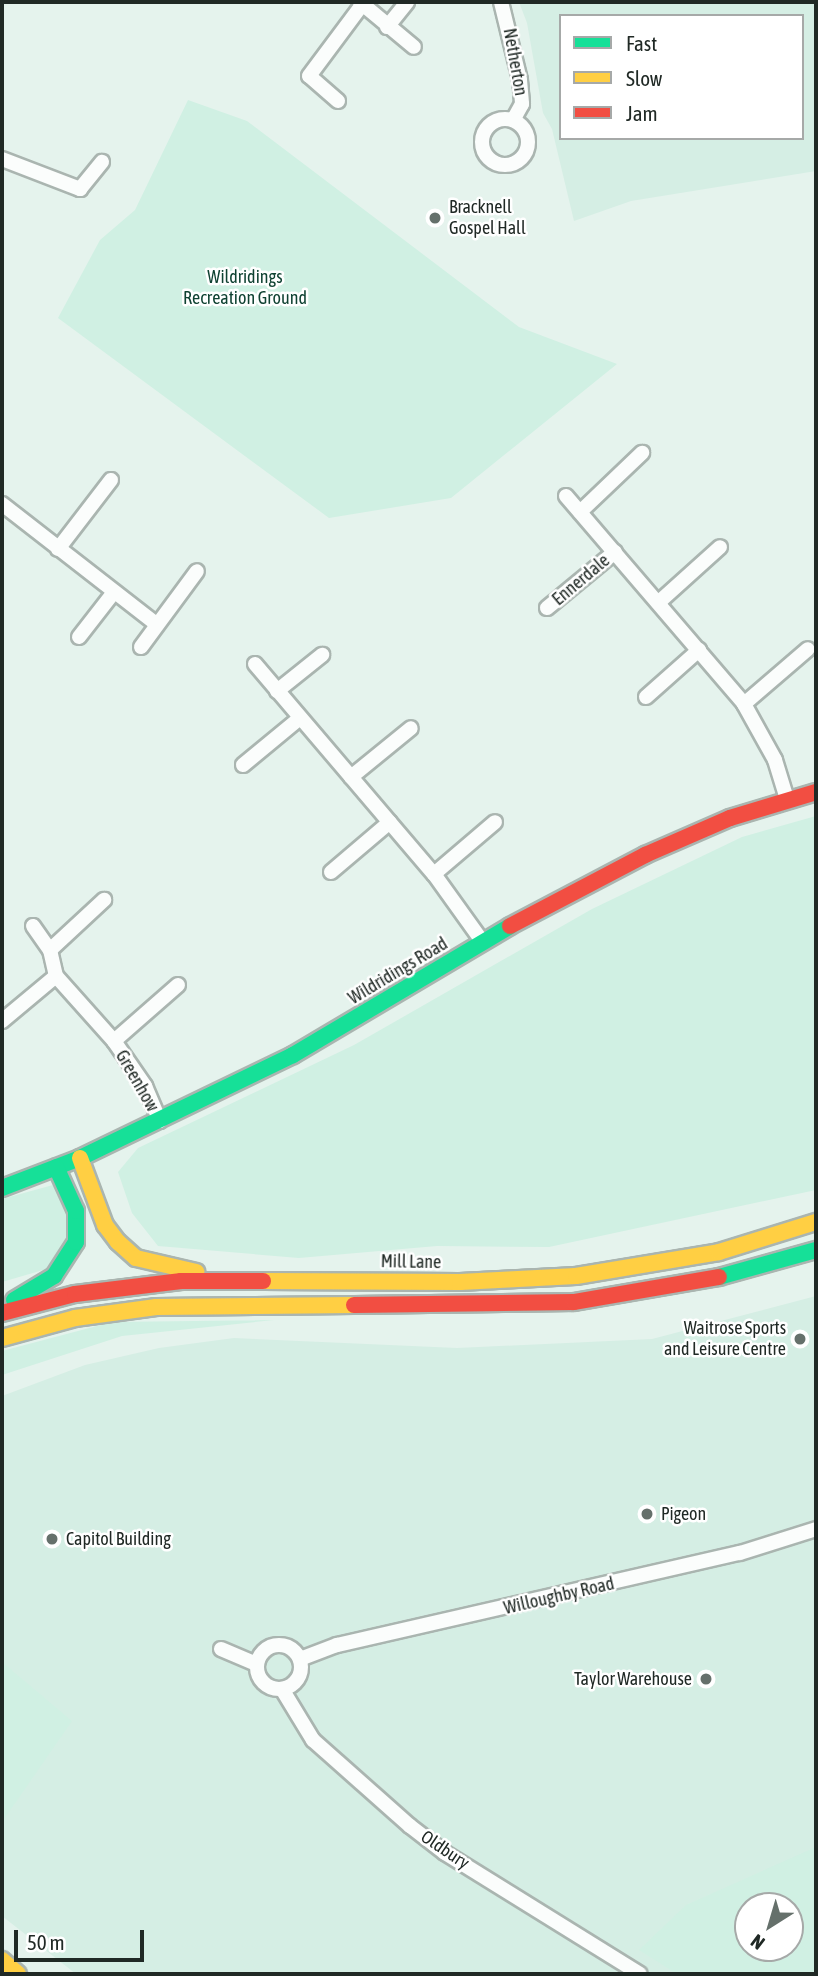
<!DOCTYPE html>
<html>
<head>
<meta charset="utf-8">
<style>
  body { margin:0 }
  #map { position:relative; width:818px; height:1976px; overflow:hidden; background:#e5f3ed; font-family:"Asap Condensed",sans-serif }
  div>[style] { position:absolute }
  .built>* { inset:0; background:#d5eee4 }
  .green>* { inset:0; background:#d0f0e3 }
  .roads { filter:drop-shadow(2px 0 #aab5b0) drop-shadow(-2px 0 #aab5b0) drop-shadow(0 2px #aab5b0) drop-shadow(0 -2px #aab5b0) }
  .street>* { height:14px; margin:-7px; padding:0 7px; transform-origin:7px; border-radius:7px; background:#fbfdfc }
  .street>.ring { margin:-7px; padding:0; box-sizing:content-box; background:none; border:14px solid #fbfdfc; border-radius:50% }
  .fast>* { height:16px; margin:-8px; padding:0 8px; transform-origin:8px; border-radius:8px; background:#16e098 }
  .slow>* { height:16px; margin:-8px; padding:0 8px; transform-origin:8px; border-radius:8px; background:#ffcf43 }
  .jam>* { height:16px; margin:-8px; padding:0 8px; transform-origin:8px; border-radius:8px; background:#f24e42 }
  .dots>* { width:19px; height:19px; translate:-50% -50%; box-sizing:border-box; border:4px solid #fff; border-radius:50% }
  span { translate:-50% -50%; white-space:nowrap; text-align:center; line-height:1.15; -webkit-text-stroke:5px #fff; paint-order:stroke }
  .street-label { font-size:18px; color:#202925 }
  .poi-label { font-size:18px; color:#202925 }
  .left { translate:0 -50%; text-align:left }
  .right { translate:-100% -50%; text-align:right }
  .park-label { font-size:18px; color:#0f4232 }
  .frame { position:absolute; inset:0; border:4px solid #202925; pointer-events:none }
  .legend { position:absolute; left:559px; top:14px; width:245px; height:126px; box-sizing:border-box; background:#fff; border:2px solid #a6a9a8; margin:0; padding:9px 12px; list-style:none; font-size:21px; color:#202925 }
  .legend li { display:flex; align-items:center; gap:14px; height:35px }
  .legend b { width:35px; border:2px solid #a6a9a8 }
  .north { position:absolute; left:734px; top:1892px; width:70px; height:70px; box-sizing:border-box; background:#fff; border:2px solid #a6a9a8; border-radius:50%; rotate:217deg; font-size:19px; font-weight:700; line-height:28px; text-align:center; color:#202925 }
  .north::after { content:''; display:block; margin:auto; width:24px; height:32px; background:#65706b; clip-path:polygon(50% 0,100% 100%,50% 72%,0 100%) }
  .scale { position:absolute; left:14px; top:1930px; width:130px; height:32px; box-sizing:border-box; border:4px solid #202925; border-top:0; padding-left:9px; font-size:21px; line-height:24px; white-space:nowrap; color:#202925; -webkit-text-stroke:5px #fff; paint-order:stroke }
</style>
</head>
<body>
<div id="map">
  <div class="built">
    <i style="clip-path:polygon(evenodd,519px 2px,816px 2px,816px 171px,631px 201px,574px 221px,552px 129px,543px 113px,527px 23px,519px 2px,561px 16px,802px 16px,802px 138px,561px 138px,561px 16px)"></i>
    <i style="clip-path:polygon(evenodd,816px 1296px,816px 1974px,76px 1974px,2px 1916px,2px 1396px,85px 1365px,159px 1348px,234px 1338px,457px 1348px,652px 1339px,816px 1296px,748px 1906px,790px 1906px,790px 1948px,748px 1948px,748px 1906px)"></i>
  </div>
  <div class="green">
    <i style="clip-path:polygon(188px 100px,247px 121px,519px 327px,617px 364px,451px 498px,329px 518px,58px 318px,100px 240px,135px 210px)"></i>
    <i style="clip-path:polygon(816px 816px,816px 1190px,549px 1247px,437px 1246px,299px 1258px,158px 1246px,132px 1213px,118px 1172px,138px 1148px,354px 1045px,592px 909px,742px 837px)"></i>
    <i style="clip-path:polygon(53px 1185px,71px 1210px,71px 1231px,50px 1268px,2px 1282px,2px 1199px)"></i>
    <i style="clip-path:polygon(274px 1320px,122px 1336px,2px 1375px,2px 1351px,112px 1322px)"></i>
    <i style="clip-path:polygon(2px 1662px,72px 1721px,2px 1822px)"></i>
    <i style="clip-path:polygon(evenodd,816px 1847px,816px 1974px,677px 1974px,639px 1950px,686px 1905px,816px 1847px,748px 1906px,790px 1906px,790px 1948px,748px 1948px,748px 1906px)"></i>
  </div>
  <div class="roads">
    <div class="street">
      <i style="left:360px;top:2px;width:70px;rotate:39.8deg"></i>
      <i style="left:501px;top:2px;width:80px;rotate:76.3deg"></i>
      <i style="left:520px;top:80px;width:24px;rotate:85deg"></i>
      <i style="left:522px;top:104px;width:18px;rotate:119deg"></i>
      <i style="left:387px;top:27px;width:32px;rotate:-51deg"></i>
      <i style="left:338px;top:101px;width:38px;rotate:-139deg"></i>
      <i style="left:309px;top:76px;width:89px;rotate:-53.3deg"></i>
      <i class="ring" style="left:482px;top:119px;width:32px;height:32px"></i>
      <i style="left:2px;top:159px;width:84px;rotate:21deg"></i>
      <i style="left:80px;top:189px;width:35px;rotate:-51deg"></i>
      <i style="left:566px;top:496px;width:274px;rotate:49.4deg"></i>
      <i style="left:744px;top:704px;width:64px;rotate:61deg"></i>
      <i style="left:775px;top:760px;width:41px;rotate:72.9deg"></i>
      <i style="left:2px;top:504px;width:195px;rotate:37.9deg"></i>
      <i style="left:580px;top:512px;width:86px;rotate:-43.6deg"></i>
      <i style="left:58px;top:549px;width:87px;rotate:-52.5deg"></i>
      <i style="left:659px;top:602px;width:82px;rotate:-42deg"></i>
      <i style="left:547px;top:608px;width:88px;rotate:-39.5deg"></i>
      <i style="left:79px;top:637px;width:57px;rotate:-52.1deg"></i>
      <i style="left:141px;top:647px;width:94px;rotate:-53.6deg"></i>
      <i style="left:255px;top:664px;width:276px;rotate:49.6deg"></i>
      <i style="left:434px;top:874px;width:82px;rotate:54.4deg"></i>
      <i style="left:277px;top:691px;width:58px;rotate:-38.7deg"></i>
      <i style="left:646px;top:697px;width:71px;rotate:-41.6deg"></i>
      <i style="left:744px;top:704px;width:84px;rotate:-40.7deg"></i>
      <i style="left:243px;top:765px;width:74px;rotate:-39.5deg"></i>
      <i style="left:351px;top:777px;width:77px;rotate:-39.2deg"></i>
      <i style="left:331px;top:872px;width:77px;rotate:-40.3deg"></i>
      <i style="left:434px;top:874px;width:80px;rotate:-40.4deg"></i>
      <i style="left:33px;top:926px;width:29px;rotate:55deg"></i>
      <i style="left:50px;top:950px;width:27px;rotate:77deg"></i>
      <i style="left:56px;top:976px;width:87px;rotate:48.3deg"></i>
      <i style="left:114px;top:1041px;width:55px;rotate:55.4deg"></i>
      <i style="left:145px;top:1086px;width:38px;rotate:67deg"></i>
      <i style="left:50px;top:950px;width:74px;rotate:-42.8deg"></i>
      <i style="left:2px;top:1021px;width:70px;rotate:-39.8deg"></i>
      <i style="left:114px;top:1041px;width:85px;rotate:-41.2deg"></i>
      <i class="ring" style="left:257px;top:1645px;width:30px;height:30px"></i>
      <i style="left:221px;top:1649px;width:39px;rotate:23deg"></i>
      <i style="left:300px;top:1659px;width:40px;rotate:-21deg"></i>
      <i style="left:337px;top:1645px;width:413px;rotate:-12.9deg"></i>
      <i style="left:740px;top:1553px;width:80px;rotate:-17.5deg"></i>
      <i style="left:282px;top:1689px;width:60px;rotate:58.7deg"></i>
      <i style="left:313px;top:1740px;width:130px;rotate:41.6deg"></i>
      <i style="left:410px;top:1826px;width:44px;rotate:37.6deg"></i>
      <i style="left:445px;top:1853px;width:229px;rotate:31.8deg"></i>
    </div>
    <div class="fast">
      <i style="left:2px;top:1188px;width:84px;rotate:-21deg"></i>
      <i style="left:80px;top:1158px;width:237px;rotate:-25.8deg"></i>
      <i style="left:293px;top:1055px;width:252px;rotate:-30.7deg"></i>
      <i style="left:719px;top:1277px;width:101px;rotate:-15.6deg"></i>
      <i style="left:14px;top:1300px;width:47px;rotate:-31deg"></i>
      <i style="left:54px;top:1276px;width:40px;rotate:-57.1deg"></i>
      <i style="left:76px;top:1242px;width:31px;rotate:-90deg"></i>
      <i style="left:76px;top:1211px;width:48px;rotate:-114.4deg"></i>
    </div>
    <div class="slow">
      <i style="left:80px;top:1158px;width:72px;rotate:69.5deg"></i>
      <i style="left:105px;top:1225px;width:21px;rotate:53deg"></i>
      <i style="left:118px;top:1242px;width:24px;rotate:42deg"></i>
      <i style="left:136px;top:1258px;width:62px;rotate:13.1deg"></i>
      <i style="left:263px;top:1281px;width:197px;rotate:0.3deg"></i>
      <i style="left:460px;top:1282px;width:116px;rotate:-3deg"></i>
      <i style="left:576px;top:1276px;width:145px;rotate:-9.5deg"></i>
      <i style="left:719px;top:1252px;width:102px;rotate:-17.2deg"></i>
      <i style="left:2px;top:1338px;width:76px;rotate:-15.3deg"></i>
      <i style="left:75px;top:1318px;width:82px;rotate:-7.7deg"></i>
      <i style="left:156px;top:1307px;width:198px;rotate:-0.6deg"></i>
      <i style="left:2px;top:1960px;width:21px;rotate:41deg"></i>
    </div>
    <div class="jam">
      <i style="left:510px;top:926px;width:153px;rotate:-27.7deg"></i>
      <i style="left:645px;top:855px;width:93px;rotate:-23.5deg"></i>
      <i style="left:730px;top:818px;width:90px;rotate:-16.8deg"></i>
      <i style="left:354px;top:1305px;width:220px;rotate:-0.8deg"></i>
      <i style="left:574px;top:1302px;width:147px;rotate:-9.8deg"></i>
      <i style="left:2px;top:1313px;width:75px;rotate:-14.6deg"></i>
      <i style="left:75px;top:1294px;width:107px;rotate:-7deg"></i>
      <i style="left:181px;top:1281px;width:82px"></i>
    </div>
  </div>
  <div class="dots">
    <i style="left:435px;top:218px;background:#65706b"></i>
    <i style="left:800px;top:1339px;background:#65706b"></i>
    <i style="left:647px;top:1514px;background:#65706b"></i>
    <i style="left:52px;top:1539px;background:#65706b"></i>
    <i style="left:706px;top:1679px;background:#65706b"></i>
  </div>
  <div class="street-label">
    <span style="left:515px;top:62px;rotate:80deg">Netherton</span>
    <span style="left:581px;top:580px;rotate:-40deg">Ennerdale</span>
    <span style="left:398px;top:971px;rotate:-31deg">Wildridings Road</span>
    <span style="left:137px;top:1081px;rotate:60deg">Greenhow</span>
    <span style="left:411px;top:1262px;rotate:1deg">Mill Lane</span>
    <span style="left:559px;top:1596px;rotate:-13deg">Willoughby Road</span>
    <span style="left:445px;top:1850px;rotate:34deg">Oldbury</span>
  </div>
  <div class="poi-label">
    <span class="left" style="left:449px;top:218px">Bracknell<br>Gospel Hall</span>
    <span class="right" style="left:786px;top:1339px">Waitrose Sports<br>and Leisure Centre</span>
    <span class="left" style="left:661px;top:1514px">Pigeon</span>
    <span class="left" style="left:66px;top:1539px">Capitol Building</span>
    <span class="right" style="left:692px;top:1679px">Taylor Warehouse</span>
  </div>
  <div class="park-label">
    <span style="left:245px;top:288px">Wildridings<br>Recreation Ground</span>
  </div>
  <div class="frame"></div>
  <ul class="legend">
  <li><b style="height:9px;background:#16e098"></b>Fast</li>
  <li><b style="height:9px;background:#ffcf43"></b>Slow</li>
  <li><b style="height:9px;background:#f24e42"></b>Jam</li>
  </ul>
  <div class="north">N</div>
  <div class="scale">50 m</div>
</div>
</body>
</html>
